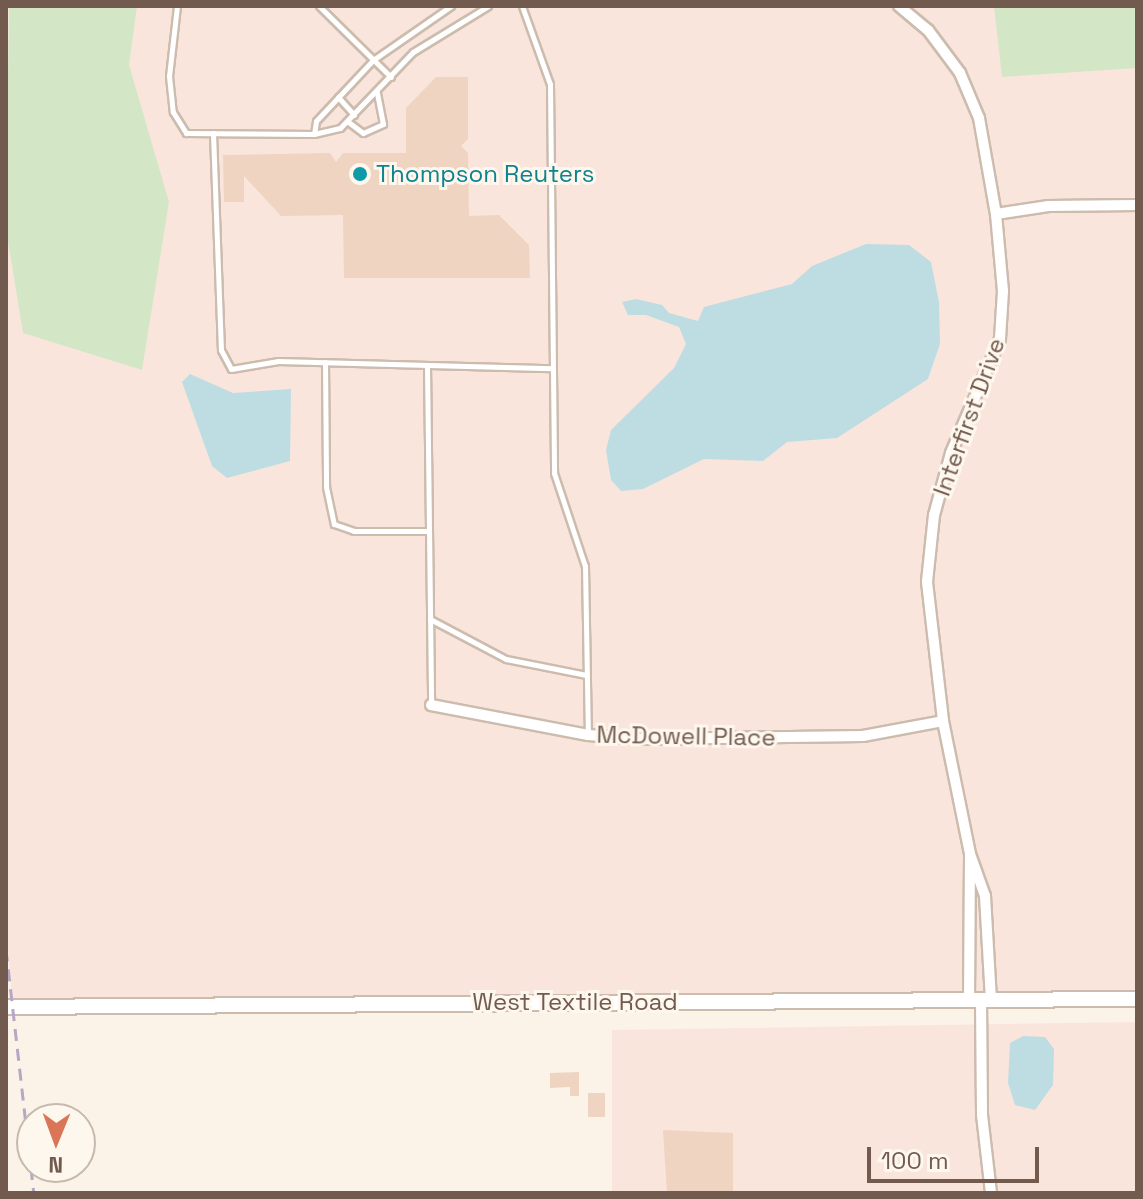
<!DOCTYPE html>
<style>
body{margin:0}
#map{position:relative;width:1143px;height:1199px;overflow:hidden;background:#fbf3e7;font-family:"Space Grotesk",sans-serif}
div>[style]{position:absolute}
.commercial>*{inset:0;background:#fae5dc}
.green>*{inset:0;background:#d3e7c7}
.water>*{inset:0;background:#bddde3}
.building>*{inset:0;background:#eed4c1}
.roads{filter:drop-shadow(2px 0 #ccbcae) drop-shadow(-2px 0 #ccbcae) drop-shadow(0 2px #ccbcae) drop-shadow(0 -2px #ccbcae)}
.lane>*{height:5px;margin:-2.5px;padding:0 2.5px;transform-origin:2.5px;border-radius:2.5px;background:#fff}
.street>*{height:10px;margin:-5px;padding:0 5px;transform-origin:5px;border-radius:5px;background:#fff}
.secondary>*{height:14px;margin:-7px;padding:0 7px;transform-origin:7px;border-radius:7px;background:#fff}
.rail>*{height:3px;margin-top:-1.5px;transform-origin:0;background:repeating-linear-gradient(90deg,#b7a6c4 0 12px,transparent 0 20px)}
.dots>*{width:22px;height:22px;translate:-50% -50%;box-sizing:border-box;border:4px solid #fef7ed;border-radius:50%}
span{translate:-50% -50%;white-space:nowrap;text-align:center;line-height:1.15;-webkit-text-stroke:6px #fef7ed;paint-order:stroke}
.culture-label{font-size:24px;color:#0d838f}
.left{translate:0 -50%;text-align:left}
.street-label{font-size:24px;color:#725b4e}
.frame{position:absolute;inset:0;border:8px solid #725b4e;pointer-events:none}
.north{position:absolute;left:16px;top:1103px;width:80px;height:80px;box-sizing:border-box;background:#fef7ed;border:2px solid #c6b9ad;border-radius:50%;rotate:181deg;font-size:22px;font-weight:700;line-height:32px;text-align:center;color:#725b4e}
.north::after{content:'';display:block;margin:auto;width:28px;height:36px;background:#da7657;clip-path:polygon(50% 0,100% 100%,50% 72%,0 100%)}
.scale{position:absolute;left:867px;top:1147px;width:172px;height:36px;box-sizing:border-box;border:4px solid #725b4e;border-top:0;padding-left:10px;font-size:24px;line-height:28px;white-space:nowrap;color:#725b4e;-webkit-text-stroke:6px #fef7ed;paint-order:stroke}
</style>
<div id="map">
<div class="commercial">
<i style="clip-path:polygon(6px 6px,1137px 6px,1137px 999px,13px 1007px,6px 926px)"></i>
<i style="clip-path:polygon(1137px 1022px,1137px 1193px,612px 1193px,612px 1030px)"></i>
</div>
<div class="green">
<i style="clip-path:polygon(9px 6px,137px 6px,129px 65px,169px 202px,142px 370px,23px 333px,6px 229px)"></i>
<i style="clip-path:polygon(994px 6px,1137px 6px,1137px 68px,1002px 77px)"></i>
</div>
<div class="water">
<i style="clip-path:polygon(866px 244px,909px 245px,931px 262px,939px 302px,940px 344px,928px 379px,837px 438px,787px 442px,763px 461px,704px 459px,643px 489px,621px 491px,611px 480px,606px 450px,611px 430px,674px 368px,686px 344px,679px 327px,646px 315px,628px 315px,622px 302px,636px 299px,662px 305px,669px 313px,698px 321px,704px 307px,792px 284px,812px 266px)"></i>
<i style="clip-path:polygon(190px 374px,233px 393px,291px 389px,290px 461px,227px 478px,212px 466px,182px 382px)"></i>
<i style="clip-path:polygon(1023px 1036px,1045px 1037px,1054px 1049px,1053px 1085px,1035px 1110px,1015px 1105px,1008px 1083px,1010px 1043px)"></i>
</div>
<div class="building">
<i style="clip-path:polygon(436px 77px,468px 77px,468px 139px,461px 146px,468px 153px,469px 216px,499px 215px,529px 245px,530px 278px,344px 278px,343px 215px,281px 216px,244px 176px,244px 202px,224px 202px,223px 155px,330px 153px,336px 162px,343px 153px,406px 153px,406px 108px)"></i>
<i style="clip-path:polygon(579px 1072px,579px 1096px,570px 1096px,570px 1087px,550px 1088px,550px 1073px)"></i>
<i style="clip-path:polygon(588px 1093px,605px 1093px,605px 1117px,588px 1117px)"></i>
<i style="clip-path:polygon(663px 1130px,733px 1133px,733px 1193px,667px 1193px)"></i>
</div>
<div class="roads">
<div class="lane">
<i style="left:177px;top:6px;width:70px;rotate:96.5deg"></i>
<i style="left:169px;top:76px;width:36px;rotate:84deg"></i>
<i style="left:173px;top:112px;width:25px;rotate:58deg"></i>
<i style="left:186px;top:133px;width:128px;rotate:0.4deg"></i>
<i style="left:314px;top:134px;width:27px;rotate:-13deg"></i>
<i style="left:340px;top:128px;width:105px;rotate:-46.2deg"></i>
<i style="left:413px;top:52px;width:88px;rotate:-31.5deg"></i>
<i style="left:319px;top:6px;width:101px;rotate:44.6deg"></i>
<i style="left:522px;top:6px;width:83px;rotate:70.3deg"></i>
<i style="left:550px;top:84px;width:389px;rotate:89.4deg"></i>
<i style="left:554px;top:473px;width:98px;rotate:71.6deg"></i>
<i style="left:585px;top:566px;width:168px;rotate:89deg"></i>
<i style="left:338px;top:97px;width:24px;rotate:48deg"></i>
<i style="left:347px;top:121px;width:20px;rotate:37deg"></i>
<i style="left:363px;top:133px;width:22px;rotate:-24deg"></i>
<i style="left:383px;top:124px;width:32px;rotate:-101deg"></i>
<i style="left:213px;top:133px;width:217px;rotate:87.9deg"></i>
<i style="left:221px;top:350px;width:21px;rotate:62deg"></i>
<i style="left:231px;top:369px;width:48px;rotate:-9.7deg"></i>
<i style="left:278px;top:361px;width:274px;rotate:1.5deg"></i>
<i style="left:314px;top:134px;width:13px;rotate:-81deg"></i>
<i style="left:316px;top:121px;width:83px;rotate:-46.9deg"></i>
<i style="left:373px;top:60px;width:95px;rotate:-34.7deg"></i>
<i style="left:325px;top:362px;width:125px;rotate:89.5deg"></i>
<i style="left:326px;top:487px;width:38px;rotate:78deg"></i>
<i style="left:334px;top:524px;width:21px;rotate:19deg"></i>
<i style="left:354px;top:531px;width:74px"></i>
<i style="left:427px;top:365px;width:339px;rotate:89.3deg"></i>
<i style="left:430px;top:619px;width:86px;rotate:27.8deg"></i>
<i style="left:506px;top:659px;width:82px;rotate:11.3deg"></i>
</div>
<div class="street">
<i style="left:899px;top:6px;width:38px;rotate:40deg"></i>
<i style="left:928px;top:30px;width:54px;rotate:53.3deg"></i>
<i style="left:960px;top:73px;width:49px;rotate:67.1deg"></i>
<i style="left:979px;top:118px;width:97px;rotate:80deg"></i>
<i style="left:996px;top:214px;width:77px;rotate:84.8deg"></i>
<i style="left:1003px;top:291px;width:48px;rotate:93.6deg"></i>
<i style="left:1000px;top:339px;width:124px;rotate:113.3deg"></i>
<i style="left:951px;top:453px;width:64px;rotate:105.3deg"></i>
<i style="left:934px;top:515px;width:67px;rotate:96deg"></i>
<i style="left:927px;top:582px;width:140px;rotate:83.4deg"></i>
<i style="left:943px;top:721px;width:136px;rotate:78.5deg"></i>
<i style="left:970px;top:854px;width:45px;rotate:70.3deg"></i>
<i style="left:985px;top:896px;width:103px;rotate:86.7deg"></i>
<i style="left:996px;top:214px;width:53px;rotate:-8.7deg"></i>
<i style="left:1048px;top:206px;width:89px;rotate:-0.6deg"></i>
<i style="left:431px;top:705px;width:160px;rotate:10.8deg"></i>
<i style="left:588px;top:735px;width:52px;rotate:4.4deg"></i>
<i style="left:640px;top:739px;width:223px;rotate:-0.8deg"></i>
<i style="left:863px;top:736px;width:81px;rotate:-10.6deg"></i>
<i style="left:981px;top:999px;width:116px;rotate:89.5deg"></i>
<i style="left:982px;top:1115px;width:79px;rotate:83.4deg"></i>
<i style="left:969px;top:1000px;width:144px;rotate:-89.6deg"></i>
</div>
<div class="secondary">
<i style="left:6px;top:1007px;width:1131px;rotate:-0.41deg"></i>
</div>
</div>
<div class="rail">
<i style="left:6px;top:949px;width:246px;rotate:83.5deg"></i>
</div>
<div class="dots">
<i style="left:360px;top:174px;background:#0f9aa8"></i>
</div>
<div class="culture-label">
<span class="left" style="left:376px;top:174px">Thompson Reuters</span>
</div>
<div class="street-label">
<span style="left:969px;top:417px;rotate:-70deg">Interfirst Drive</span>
<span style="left:686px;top:736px;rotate:1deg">McDowell Place</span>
<span style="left:575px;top:1002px">West Textile Road</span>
</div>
<div class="frame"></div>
<div class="north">N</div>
<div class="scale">100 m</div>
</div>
